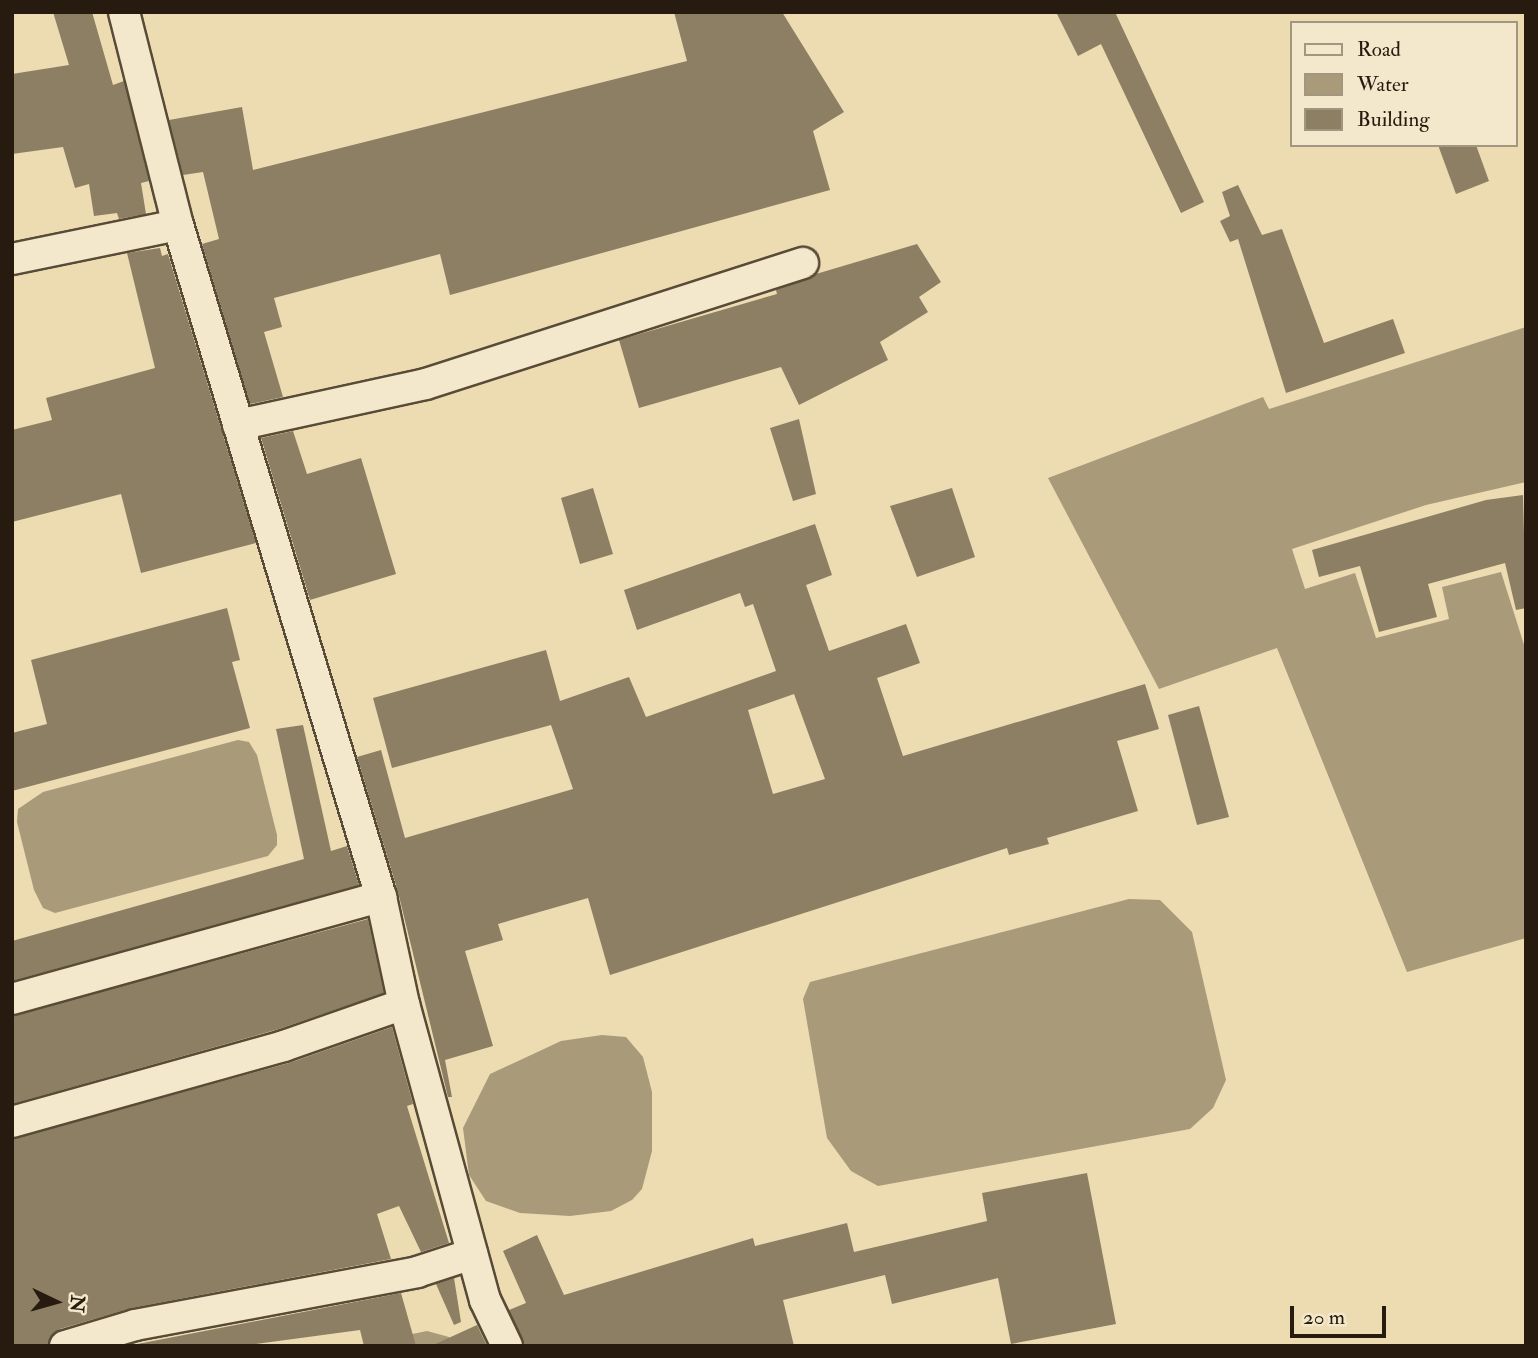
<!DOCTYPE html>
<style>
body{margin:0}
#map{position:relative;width:1538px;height:1358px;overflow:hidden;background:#eddbb1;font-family:"IM FELL Double Pica",serif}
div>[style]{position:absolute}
.water>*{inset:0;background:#a99a7a}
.building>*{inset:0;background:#8d7f63}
.roads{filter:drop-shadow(2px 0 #584b37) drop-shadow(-2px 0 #584b37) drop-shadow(0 2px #584b37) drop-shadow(0 -2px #584b37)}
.street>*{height:30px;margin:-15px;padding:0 15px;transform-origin:15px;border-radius:15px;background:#f3e8cc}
span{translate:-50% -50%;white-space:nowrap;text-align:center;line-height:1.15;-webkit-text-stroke:7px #f3e8cc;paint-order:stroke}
.frame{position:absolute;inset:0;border:14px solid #261b0e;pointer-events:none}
.legend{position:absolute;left:1290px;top:21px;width:228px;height:126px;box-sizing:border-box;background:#f3e8cc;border:2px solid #a19680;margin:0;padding:9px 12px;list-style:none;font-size:21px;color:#261b0e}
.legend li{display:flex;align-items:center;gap:14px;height:35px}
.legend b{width:35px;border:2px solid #a19680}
.north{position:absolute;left:21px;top:1267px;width:70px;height:70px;-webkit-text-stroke:5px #f3e8cc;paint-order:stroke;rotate:95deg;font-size:19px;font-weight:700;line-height:28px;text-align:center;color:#261b0e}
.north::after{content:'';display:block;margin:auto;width:24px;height:32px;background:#261b0e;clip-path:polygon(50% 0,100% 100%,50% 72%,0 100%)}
.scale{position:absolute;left:1290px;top:1306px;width:96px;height:32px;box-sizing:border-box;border:4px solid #261b0e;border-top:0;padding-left:9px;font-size:21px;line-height:24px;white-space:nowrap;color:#261b0e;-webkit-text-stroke:5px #f3e8cc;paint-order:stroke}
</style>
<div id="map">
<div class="water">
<i style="clip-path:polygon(1526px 327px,1526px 482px,1426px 505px,1292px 549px,1305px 589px,1355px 573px,1376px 638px,1449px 619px,1442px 587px,1501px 572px,1526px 651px,1526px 938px,1407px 972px,1277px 648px,1159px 689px,1048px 478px,1263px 397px,1269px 409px)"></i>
<i style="clip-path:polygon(238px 740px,249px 742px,257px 755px,277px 835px,277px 845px,268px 856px,55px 913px,43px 908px,34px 890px,17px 822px,18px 809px,43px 792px)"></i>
<i style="clip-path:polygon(1129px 899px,1160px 900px,1192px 932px,1226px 1080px,1213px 1108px,1190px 1129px,878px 1186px,851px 1171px,827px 1138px,803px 999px,810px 982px)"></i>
<i style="clip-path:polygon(602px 1035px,626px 1037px,643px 1057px,652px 1092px,652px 1151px,642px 1189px,632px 1200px,611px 1211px,570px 1216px,520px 1213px,486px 1201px,469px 1175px,463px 1128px,490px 1074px,561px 1041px)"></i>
<i style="clip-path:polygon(427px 1331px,449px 1337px,455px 1346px,353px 1346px)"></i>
</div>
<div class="building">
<i style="clip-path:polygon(53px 12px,92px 12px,113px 85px,124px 81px,149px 181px,141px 183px,146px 214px,119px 219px,117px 213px,94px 216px,89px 184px,75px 188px,63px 147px,12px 154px,12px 74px,69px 65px)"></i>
<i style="clip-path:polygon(674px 12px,782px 12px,844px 112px,813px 131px,830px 190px,450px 295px,440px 254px,274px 298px,282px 327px,264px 332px,283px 397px,250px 404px,202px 244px,219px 239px,203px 172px,183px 175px,169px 120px,242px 107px,253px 170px,687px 61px)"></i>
<i style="clip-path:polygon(1056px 12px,1115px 12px,1204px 202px,1181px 213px,1101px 44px,1078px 56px)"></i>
<i style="clip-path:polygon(1438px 145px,1476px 145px,1489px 181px,1456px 194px)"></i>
<i style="clip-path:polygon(1238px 185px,1262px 235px,1282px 229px,1324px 343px,1393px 319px,1405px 353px,1286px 393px,1238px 239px,1230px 242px,1220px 221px,1230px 216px,1222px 192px)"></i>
<i style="clip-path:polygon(917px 244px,941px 282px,919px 297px,928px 312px,880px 342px,888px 360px,799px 405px,781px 367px,639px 408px,619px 340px,777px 294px,776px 290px,816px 274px)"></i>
<i style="clip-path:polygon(160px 248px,162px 256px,168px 254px,256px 543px,141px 573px,121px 494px,12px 522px,12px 430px,52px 420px,46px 398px,155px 368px,127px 253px)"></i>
<i style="clip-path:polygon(799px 419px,816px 494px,793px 501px,770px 428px)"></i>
<i style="clip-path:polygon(293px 431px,307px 474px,361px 458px,396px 574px,310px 600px,261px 438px)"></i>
<i style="clip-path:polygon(593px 488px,613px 554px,580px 564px,561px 498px)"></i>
<i style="clip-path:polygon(952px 488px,975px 557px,917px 577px,890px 506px)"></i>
<i style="clip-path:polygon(1523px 495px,1526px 608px,1516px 610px,1505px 563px,1428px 584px,1437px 617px,1379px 632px,1360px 566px,1319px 577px,1312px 550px,1486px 500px)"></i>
<i style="clip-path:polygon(evenodd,815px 524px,832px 575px,806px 585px,829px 651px,906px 624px,920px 663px,877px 678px,903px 756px,1145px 684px,1159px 729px,1117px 741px,1138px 811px,1047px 838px,1049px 844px,1009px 855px,1007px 848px,610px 975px,588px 898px,498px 924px,503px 940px,465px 951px,493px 1046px,445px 1060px,452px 1097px,448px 1097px,398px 892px,357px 757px,381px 750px,405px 838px,573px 789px,551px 725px,392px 768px,373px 698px,546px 650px,560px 701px,629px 677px,646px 717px,776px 671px,753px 604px,745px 607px,740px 593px,637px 630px,624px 590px,815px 524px,794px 694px,825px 779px,773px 794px,748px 710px,794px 694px)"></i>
<i style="clip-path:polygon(227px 608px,240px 660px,232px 662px,250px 728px,12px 791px,12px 733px,47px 724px,31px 660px)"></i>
<i style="clip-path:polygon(1199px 706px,1229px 817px,1197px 825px,1168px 715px)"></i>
<i style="clip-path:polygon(303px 725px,331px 851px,347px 846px,359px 885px,12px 981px,12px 941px,304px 859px,276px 729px)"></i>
<i style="clip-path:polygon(368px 919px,384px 993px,279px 1029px,12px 1104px,12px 1016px)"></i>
<i style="clip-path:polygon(392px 1027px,413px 1104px,407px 1106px,449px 1243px,421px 1252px,399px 1206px,377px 1214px,391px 1259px,132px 1308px,60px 1329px,48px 1346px,12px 1346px,12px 1139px,289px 1063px)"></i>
<i style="clip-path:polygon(1087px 1173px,1116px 1324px,1011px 1344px,998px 1278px,892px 1304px,885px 1275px,783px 1300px,794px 1346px,524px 1346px,509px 1310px,526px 1303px,503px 1251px,537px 1235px,564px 1295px,753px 1238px,755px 1246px,847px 1223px,854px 1252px,987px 1221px,982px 1193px)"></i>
<i style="clip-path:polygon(454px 1278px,461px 1322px,454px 1325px,436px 1284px)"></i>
<i style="clip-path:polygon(401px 1293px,416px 1346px,364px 1346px,360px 1330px,242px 1346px,127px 1346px)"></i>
<i style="clip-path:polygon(477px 1325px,487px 1346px,431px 1346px)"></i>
</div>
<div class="roads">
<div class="street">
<i style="left:124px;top:12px;width:220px;rotate:75.8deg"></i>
<i style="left:178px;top:225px;width:702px;rotate:73.19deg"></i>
<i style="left:381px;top:897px;width:109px;rotate:77.9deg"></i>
<i style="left:404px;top:1004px;width:307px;rotate:74.7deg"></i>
<i style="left:485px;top:1300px;width:51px;rotate:64.4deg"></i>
<i style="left:12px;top:259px;width:169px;rotate:-11.6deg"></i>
<i style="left:238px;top:425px;width:192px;rotate:-12.3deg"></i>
<i style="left:426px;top:384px;width:396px;rotate:-17.8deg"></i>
<i style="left:12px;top:999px;width:383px;rotate:-15.5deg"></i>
<i style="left:12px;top:1122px;width:282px;rotate:-15.6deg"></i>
<i style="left:284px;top:1046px;width:127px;rotate:-19.3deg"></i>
<i style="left:65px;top:1346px;width:73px;rotate:-16.7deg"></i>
<i style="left:135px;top:1325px;width:287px;rotate:-10.6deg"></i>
<i style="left:417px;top:1272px;width:58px;rotate:-18.1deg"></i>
</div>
</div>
<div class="frame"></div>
<ul class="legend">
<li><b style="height:9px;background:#f3e8cc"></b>Road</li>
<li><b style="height:19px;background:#a99a7a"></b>Water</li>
<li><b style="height:19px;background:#8d7f63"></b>Building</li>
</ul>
<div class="north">N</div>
<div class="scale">20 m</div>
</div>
